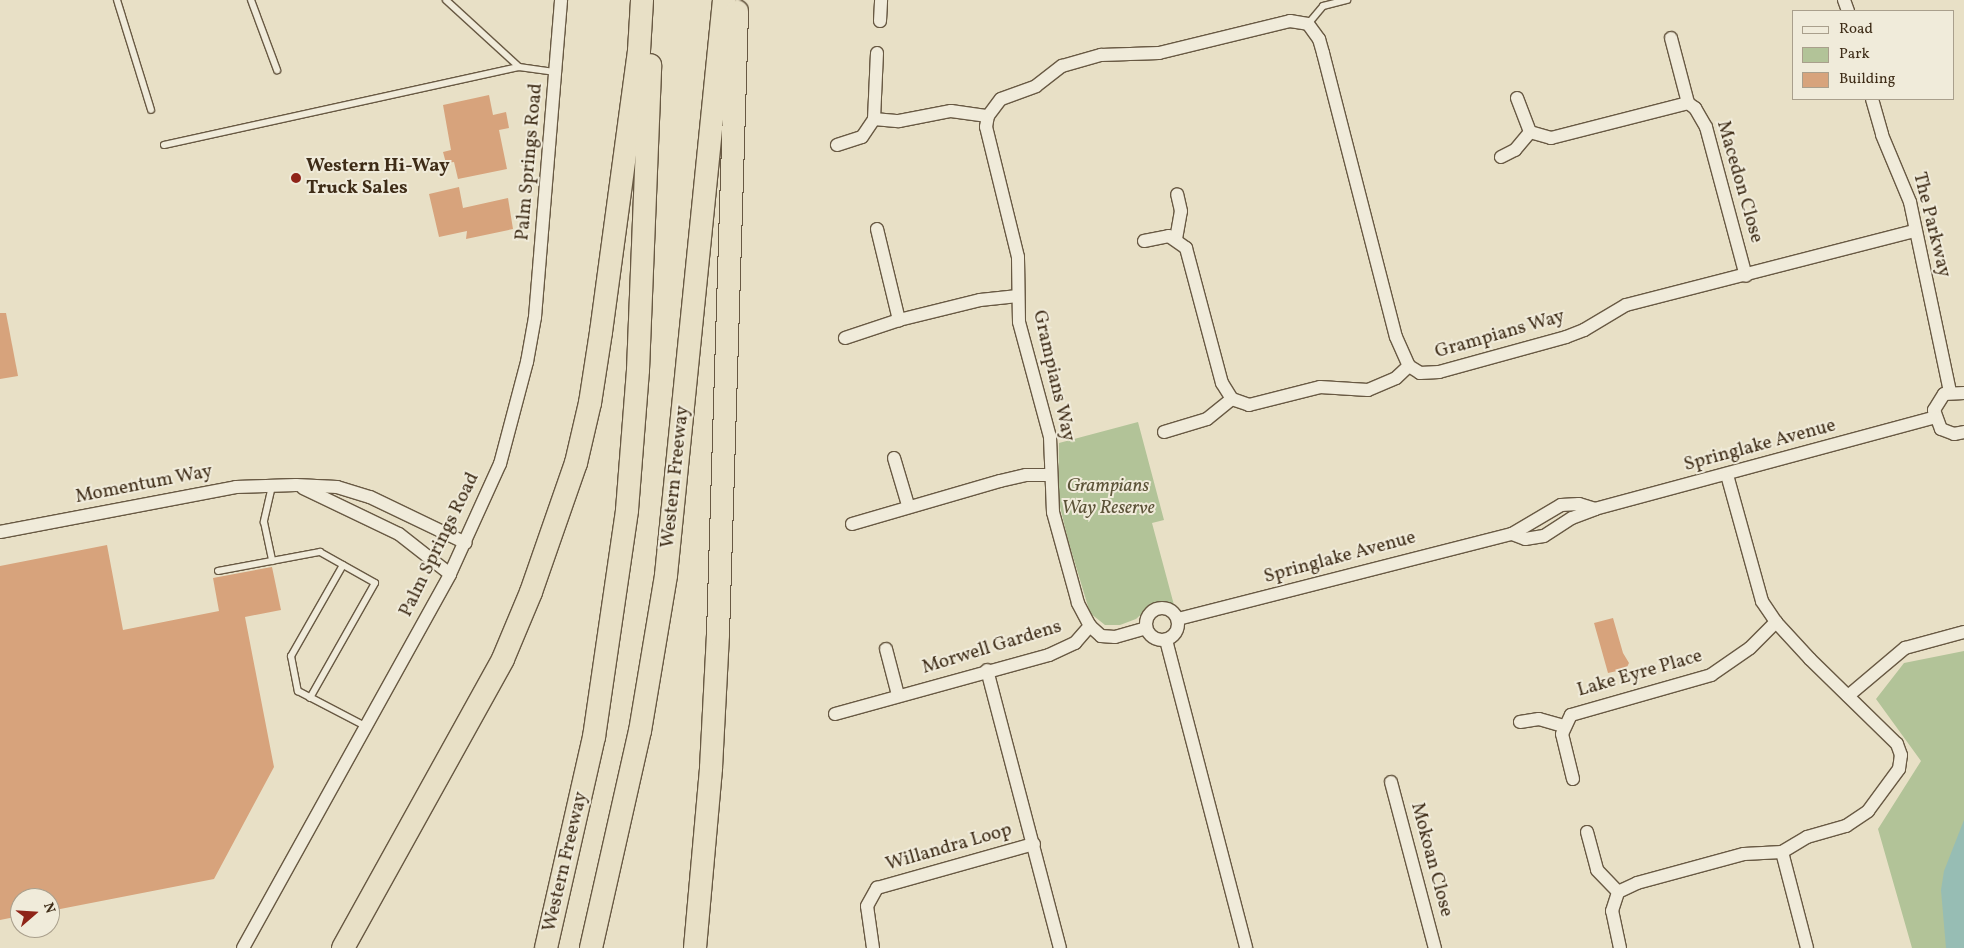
<!DOCTYPE html>
<style>
body{margin:0}
#map{position:relative;width:1964px;height:948px;overflow:hidden;background:#e8e0c6;font-family:Vollkorn,serif}
div>[style]{position:absolute}
.green>*{inset:0;background:#b2c398}
.water>*{inset:0;background:#97bdb4}
.building>*{inset:0;background:#d7a37c}
.roads{filter:drop-shadow(1px 0 #685943) drop-shadow(-1px 0 #685943) drop-shadow(0 1px #685943) drop-shadow(0 -1px #685943)}
.lane>*{height:6px;margin:-3px;padding:0 3px;transform-origin:3px;border-radius:3px;background:#f0ebda}
.street>*{height:12px;margin:-6px;padding:0 6px;transform-origin:6px;border-radius:6px;background:#f0ebda}
.street>.ring{margin:-6px;padding:0;box-sizing:content-box;background:none;border:12px solid #f0ebda;border-radius:50%}
.highway>*{height:22px;margin:-11px;padding:0 11px;transform-origin:11px;border-radius:11px;background:#e8e0c6}
.dots>*{width:14px;height:14px;translate:-50% -50%;box-sizing:border-box;border:2px solid #f0ebda;border-radius:50%}
span{translate:-50% -50%;white-space:nowrap;text-align:center;line-height:1.15;-webkit-text-stroke:4px #f0ebda;paint-order:stroke}
.street-label{font-size:19px;color:#3e2c17}
.poi-label{font-size:19px;color:#3e2c17;font-weight:700}
.left{translate:0 -50%;text-align:left}
.park-label{font-size:19px;color:#5b5237;font-style:italic}
.legend{position:absolute;left:1792px;top:10px;width:162px;height:90px;box-sizing:border-box;background:#f0ebda;border:1px solid #a99f8c;margin:0;padding:6px 9px;list-style:none;font-size:15px;color:#3e2c17}
.legend li{display:flex;align-items:center;gap:10px;height:25px}
.legend b{width:25px;border:1px solid #a99f8c}
.north{position:absolute;left:10px;top:888px;width:50px;height:50px;box-sizing:border-box;background:#f0ebda;border:1px solid #a99f8c;border-radius:50%;rotate:71deg;font-size:14px;font-weight:700;line-height:20px;text-align:center;color:#3e2c17}
.north::after{content:'';display:block;margin:auto;width:18px;height:22px;background:#8f2418;clip-path:polygon(50% 0,100% 100%,50% 72%,0 100%)}
</style>
<div id="map">
<div class="green">
<i style="clip-path:polygon(1138px 422px,1164px 520px,1152px 523px,1174px 605px,1155px 602px,1136px 619px,1120px 625px,1105px 625px,1090px 613px,1068px 540px,1058px 498px,1059px 443px)"></i>
<i style="clip-path:polygon(1964px 651px,1964px 948px,1912px 948px,1878px 829px,1921px 761px,1876px 699px,1904px 663px)"></i>
</div>
<div class="water">
<i style="clip-path:polygon(1964px 820px,1964px 948px,1946px 948px,1941px 890px,1944px 871px)"></i>
</div>
<div class="building">
<i style="clip-path:polygon(489px 95px,493px 115px,506px 112px,509px 128px,499px 130px,507px 169px,458px 179px,454px 162px,446px 163px,443px 152px,451px 150px,443px 105px)"></i>
<i style="clip-path:polygon(459px 187px,463px 208px,508px 198px,513px 229px,466px 239px,467px 231px,439px 237px,429px 194px)"></i>
<i style="clip-path:polygon(0 313px,6px 313px,18px 376px,0 379px)"></i>
<i style="clip-path:polygon(107px 545px,123px 630px,219px 611px,213px 578px,272px 567px,281px 610px,245px 617px,274px 767px,214px 879px,50px 911px,50px 898px,20px 898px,20px 916px,0 920px,0 566px)"></i>
<i style="clip-path:polygon(1613px 618px,1623px 653px,1629px 663px,1626px 669px,1608px 673px,1594px 623px)"></i>
</div>
<div class="roads">
<div class="lane">
<i style="left:117px;top:0;width:115px;rotate:72.8deg"></i>
<i style="left:251px;top:0;width:75px;rotate:69.6deg"></i>
<i style="left:446px;top:0;width:99px;rotate:42.5deg"></i>
<i style="left:1308px;top:24px;width:23px;rotate:-50deg"></i>
<i style="left:1323px;top:6px;width:25px;rotate:-14deg"></i>
<i style="left:164px;top:145px;width:363px;rotate:-12.4deg"></i>
<i style="left:519px;top:67px;width:37px;rotate:8deg"></i>
<i style="left:272px;top:486px;width:37px;rotate:103deg"></i>
<i style="left:264px;top:522px;width:40px;rotate:78deg"></i>
<i style="left:343px;top:565px;width:105px;rotate:119.7deg"></i>
<i style="left:291px;top:656px;width:36px;rotate:79deg"></i>
<i style="left:298px;top:691px;width:76px;rotate:27.6deg"></i>
<i style="left:218px;top:571px;width:104px;rotate:-10.6deg"></i>
<i style="left:320px;top:552px;width:63px;rotate:29.4deg"></i>
<i style="left:375px;top:583px;width:132px;rotate:119.5deg"></i>
</div>
<div class="street">
<i style="left:1844px;top:0;width:12px;rotate:70deg"></i>
<i style="left:880px;top:21px;width:21px;rotate:-87deg"></i>
<i style="left:1671px;top:38px;width:67px;rotate:75.3deg"></i>
<i style="left:1517px;top:98px;width:36px;rotate:69deg"></i>
<i style="left:1872px;top:99px;width:37px;rotate:74deg"></i>
<i style="left:1882px;top:135px;width:73px;rotate:67.3deg"></i>
<i style="left:1910px;top:202px;width:194px;rotate:78.1deg"></i>
<i style="left:874px;top:119px;width:66px;rotate:-87.4deg"></i>
<i style="left:837px;top:145px;width:26px;rotate:-18deg"></i>
<i style="left:862px;top:137px;width:22px;rotate:-56deg"></i>
<i style="left:874px;top:119px;width:25px;rotate:5deg"></i>
<i style="left:899px;top:121px;width:53px;rotate:-10.9deg"></i>
<i style="left:951px;top:111px;width:37px;rotate:8deg"></i>
<i style="left:1501px;top:157px;width:16px;rotate:-27deg"></i>
<i style="left:1515px;top:150px;width:23px;rotate:-50deg"></i>
<i style="left:1530px;top:132px;width:22px;rotate:16deg"></i>
<i style="left:1551px;top:138px;width:141px;rotate:-14.3deg"></i>
<i style="left:1688px;top:103px;width:9px;rotate:36deg"></i>
<i style="left:1695px;top:108px;width:22px;rotate:60deg"></i>
<i style="left:1706px;top:127px;width:154px;rotate:75deg"></i>
<i style="left:877px;top:229px;width:94px;rotate:76.4deg"></i>
<i style="left:1176px;top:239px;width:28px;rotate:-80deg"></i>
<i style="left:1181px;top:211px;width:17px;rotate:-103deg"></i>
<i style="left:1144px;top:241px;width:25px;rotate:-11deg"></i>
<i style="left:1169px;top:236px;width:21px;rotate:35deg"></i>
<i style="left:1186px;top:248px;width:140px;rotate:75.1deg"></i>
<i style="left:1222px;top:383px;width:19px;rotate:58deg"></i>
<i style="left:845px;top:338px;width:57px;rotate:-18.4deg"></i>
<i style="left:899px;top:320px;width:83px;rotate:-13.9deg"></i>
<i style="left:980px;top:300px;width:38px;rotate:-6deg"></i>
<i style="left:1964px;top:393px;width:20px;rotate:177deg"></i>
<i style="left:1944px;top:394px;width:19px;rotate:122deg"></i>
<i style="left:1934px;top:410px;width:20px;rotate:70deg"></i>
<i style="left:1941px;top:429px;width:14px;rotate:21deg"></i>
<i style="left:1954px;top:434px;width:10px;rotate:-11deg"></i>
<i style="left:1164px;top:432px;width:45px;rotate:-16.8deg"></i>
<i style="left:1207px;top:419px;width:32px;rotate:-39deg"></i>
<i style="left:1232px;top:399px;width:18px;rotate:19deg"></i>
<i style="left:1249px;top:405px;width:73px;rotate:-14.2deg"></i>
<i style="left:1320px;top:387px;width:48px;rotate:3.6deg"></i>
<i style="left:1368px;top:390px;width:30px;rotate:-23deg"></i>
<i style="left:1396px;top:378px;width:18px;rotate:-43deg"></i>
<i style="left:894px;top:458px;width:49px;rotate:73.4deg"></i>
<i style="left:303px;top:488px;width:106px;rotate:25.6deg"></i>
<i style="left:399px;top:534px;width:65px;rotate:38.1deg"></i>
<i style="left:852px;top:524px;width:154px;rotate:-16.2deg"></i>
<i style="left:1000px;top:481px;width:27px;rotate:-13deg"></i>
<i style="left:1026px;top:475px;width:25px"></i>
<i style="left:0;top:532px;width:240px;rotate:-10.8deg"></i>
<i style="left:236px;top:487px;width:60px;rotate:-1.9deg"></i>
<i style="left:296px;top:485px;width:41px;rotate:2.8deg"></i>
<i style="left:337px;top:487px;width:34px;rotate:17deg"></i>
<i style="left:370px;top:497px;width:106px;rotate:25.6deg"></i>
<i style="left:1512px;top:534px;width:14px;rotate:21deg"></i>
<i style="left:1525px;top:539px;width:19px;rotate:-9deg"></i>
<i style="left:1544px;top:536px;width:33px;rotate:-33deg"></i>
<i style="left:1572px;top:518px;width:25px;rotate:-21deg"></i>
<i style="left:1595px;top:509px;width:352px;rotate:-15.1deg"></i>
<i class="ring" style="left:1146px;top:608px;width:20px;height:20px"></i>
<i style="left:1178px;top:619px;width:345px;rotate:-14.3deg"></i>
<i style="left:1512px;top:534px;width:57px;rotate:-30.6deg"></i>
<i style="left:1561px;top:505px;width:18px;rotate:-3deg"></i>
<i style="left:1579px;top:504px;width:17px;rotate:17deg"></i>
<i style="left:1090px;top:626px;width:26px;rotate:-118deg"></i>
<i style="left:1078px;top:603px;width:94px;rotate:-105.4deg"></i>
<i style="left:1053px;top:512px;width:75px;rotate:-92.3deg"></i>
<i style="left:1050px;top:437px;width:119px;rotate:-105.1deg"></i>
<i style="left:1019px;top:322px;width:65px;rotate:-90.9deg"></i>
<i style="left:1018px;top:257px;width:134px;rotate:-103.8deg"></i>
<i style="left:986px;top:127px;width:11px;rotate:-80deg"></i>
<i style="left:988px;top:116px;width:21px;rotate:-53deg"></i>
<i style="left:1001px;top:99px;width:37px;rotate:-20deg"></i>
<i style="left:1036px;top:86px;width:33px;rotate:-38deg"></i>
<i style="left:1062px;top:66px;width:41px;rotate:-15.8deg"></i>
<i style="left:1101px;top:55px;width:58px;rotate:-2deg"></i>
<i style="left:1159px;top:53px;width:135px;rotate:-13.7deg"></i>
<i style="left:1290px;top:21px;width:18px;rotate:9deg"></i>
<i style="left:1308px;top:24px;width:19px;rotate:54deg"></i>
<i style="left:1319px;top:39px;width:15px;rotate:74deg"></i>
<i style="left:1323px;top:53px;width:293px;rotate:75.6deg"></i>
<i style="left:1396px;top:337px;width:32px;rotate:66deg"></i>
<i style="left:1409px;top:366px;width:13px;rotate:32deg"></i>
<i style="left:1420px;top:373px;width:19px;rotate:-3deg"></i>
<i style="left:1439px;top:372px;width:132px;rotate:-15.4deg"></i>
<i style="left:1566px;top:337px;width:19px;rotate:-21deg"></i>
<i style="left:1584px;top:330px;width:49px;rotate:-30.8deg"></i>
<i style="left:1626px;top:305px;width:297px;rotate:-14.4deg"></i>
<i style="left:1166px;top:640px;width:318px;rotate:75.4deg"></i>
<i style="left:886px;top:649px;width:48px;rotate:75.4deg"></i>
<i style="left:987px;top:670px;width:287px;rotate:75.3deg"></i>
<i style="left:1848px;top:696px;width:75px;rotate:-40.1deg"></i>
<i style="left:1905px;top:648px;width:61px;rotate:-15.2deg"></i>
<i style="left:835px;top:714px;width:222px;rotate:-15.4deg"></i>
<i style="left:1049px;top:655px;width:29px;rotate:-25deg"></i>
<i style="left:1075px;top:643px;width:23px;rotate:-49deg"></i>
<i style="left:1090px;top:626px;width:15px;rotate:42deg"></i>
<i style="left:1101px;top:636px;width:14px;rotate:4deg"></i>
<i style="left:1115px;top:637px;width:32px;rotate:-16deg"></i>
<i style="left:1520px;top:722px;width:19px;rotate:-9deg"></i>
<i style="left:1539px;top:719px;width:25px;rotate:16deg"></i>
<i style="left:1573px;top:779px;width:46px;rotate:-103.7deg"></i>
<i style="left:1562px;top:734px;width:21px;rotate:-65deg"></i>
<i style="left:1571px;top:715px;width:146px;rotate:-15.9deg"></i>
<i style="left:1711px;top:675px;width:47px;rotate:-34.7deg"></i>
<i style="left:1750px;top:648px;width:37px;rotate:-45deg"></i>
<i style="left:1391px;top:782px;width:172px;rotate:75.2deg"></i>
<i style="left:1587px;top:832px;width:39px;rotate:75deg"></i>
<i style="left:1597px;top:870px;width:30px;rotate:46deg"></i>
<i style="left:1782px;top:852px;width:99px;rotate:75.4deg"></i>
<i style="left:243px;top:948px;width:427px;rotate:-61deg"></i>
<i style="left:450px;top:574px;width:121px;rotate:-65.6deg"></i>
<i style="left:500px;top:464px;width:106px;rotate:-75.2deg"></i>
<i style="left:527px;top:362px;width:46px;rotate:-79.9deg"></i>
<i style="left:535px;top:317px;width:318px;rotate:-85.3deg"></i>
<i style="left:873px;top:948px;width:42px;rotate:-98.1deg"></i>
<i style="left:867px;top:906px;width:21px;rotate:-61deg"></i>
<i style="left:877px;top:888px;width:163px;rotate:-15.7deg"></i>
<i style="left:1620px;top:948px;width:38px;rotate:-102deg"></i>
<i style="left:1612px;top:911px;width:20px;rotate:-72deg"></i>
<i style="left:1618px;top:892px;width:21px;rotate:-25deg"></i>
<i style="left:1637px;top:883px;width:111px;rotate:-15.2deg"></i>
<i style="left:1744px;top:854px;width:38px;rotate:-3deg"></i>
<i style="left:1782px;top:852px;width:29px;rotate:-31deg"></i>
<i style="left:1807px;top:837px;width:41px;rotate:-15.8deg"></i>
<i style="left:1846px;top:826px;width:27px;rotate:-34deg"></i>
<i style="left:1868px;top:811px;width:52px;rotate:-53.6deg"></i>
<i style="left:1899px;top:769px;width:14px;rotate:-82deg"></i>
<i style="left:1901px;top:755px;width:12px;rotate:-110deg"></i>
<i style="left:1897px;top:744px;width:122px;rotate:-135.7deg"></i>
<i style="left:1810px;top:659px;width:50px;rotate:-132.6deg"></i>
<i style="left:1776px;top:622px;width:25px;rotate:-124deg"></i>
<i style="left:1762px;top:601px;width:131px;rotate:-105.5deg"></i>
</div>
<div class="highway">
<i style="left:343px;top:948px;width:330px;rotate:-61deg"></i>
<i style="left:503px;top:659px;width:73px;rotate:-67.3deg"></i>
<i style="left:531px;top:592px;width:137px;rotate:-70.8deg"></i>
<i style="left:576px;top:463px;width:62px;rotate:-76.9deg"></i>
<i style="left:590px;top:403px;width:72px;rotate:-81.2deg"></i>
<i style="left:601px;top:332px;width:284px;rotate:-82.3deg"></i>
<i style="left:639px;top:51px;width:51px;rotate:-86.6deg"></i>
<i style="left:546px;top:948px;width:216px;rotate:-77.2deg"></i>
<i style="left:594px;top:737px;width:229px;rotate:-81.7deg"></i>
<i style="left:627px;top:510px;width:140px;rotate:-85.5deg"></i>
<i style="left:638px;top:370px;width:305px;rotate:-87.7deg"></i>
<i style="left:591px;top:948px;width:222px;rotate:-77.3deg"></i>
<i style="left:640px;top:731px;width:158px;rotate:-80.5deg"></i>
<i style="left:666px;top:575px;width:578px;rotate:-84.24deg"></i>
<i style="left:695px;top:948px;width:181px;rotate:-84.9deg"></i>
<i style="left:711px;top:768px;width:134px;rotate:-87deg"></i>
<i style="left:718px;top:634px;width:623px;rotate:-88.25deg"></i>
</div>
</div>
<div class="dots">
<i style="left:296px;top:178px;background:#8f2418"></i>
</div>
<div class="street-label">
<span style="left:530px;top:162px;rotate:-85deg">Palm Springs Road</span>
<span style="left:1739px;top:182px;rotate:74deg">Macedon Close</span>
<span style="left:1931px;top:225px;rotate:76deg">The Parkway</span>
<span style="left:1500px;top:335px;rotate:-16deg">Grampians Way</span>
<span style="left:1053px;top:376px;rotate:77deg">Grampians Way</span>
<span style="left:1760px;top:446px;rotate:-15deg">Springlake Avenue</span>
<span style="left:676px;top:477px;rotate:-84deg">Western Freeway</span>
<span style="left:144px;top:485px;rotate:-11deg">Momentum Way</span>
<span style="left:440px;top:545px;rotate:-64deg">Palm Springs Road</span>
<span style="left:1340px;top:558px;rotate:-15deg">Springlake Avenue</span>
<span style="left:992px;top:648px;rotate:-17deg">Morwell Gardens</span>
<span style="left:1640px;top:674px;rotate:-16deg">Lake Eyre Place</span>
<span style="left:949px;top:848px;rotate:-16deg">Willandra Loop</span>
<span style="left:1431px;top:860px;rotate:75deg">Mokoan Close</span>
<span style="left:566px;top:862px;rotate:-77deg">Western Freeway</span>
</div>
<div class="poi-label">
<span class="left" style="left:306px;top:178px">Western Hi-Way<br>Truck Sales</span>
</div>
<div class="park-label">
<span style="left:1108px;top:498px">Grampians<br>Way Reserve</span>
</div>
<ul class="legend">
<li><b style="height:6px;background:#f0ebda"></b>Road</li>
<li><b style="height:14px;background:#b2c398"></b>Park</li>
<li><b style="height:14px;background:#d7a37c"></b>Building</li>
</ul>
<div class="north">N</div>
</div>
